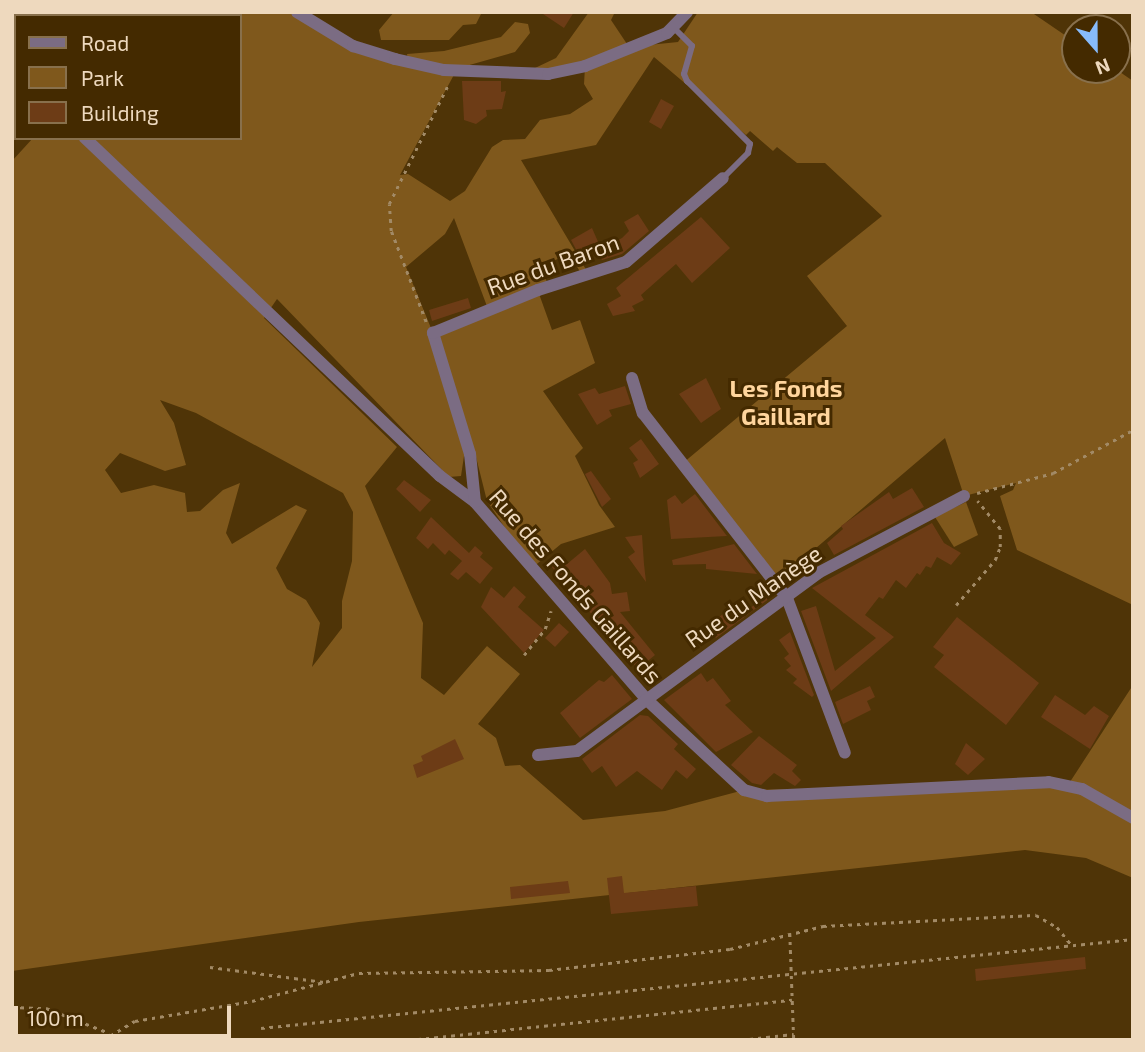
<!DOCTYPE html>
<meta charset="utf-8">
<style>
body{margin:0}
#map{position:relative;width:1145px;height:1052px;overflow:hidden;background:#4f3407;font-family:"Exo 2",sans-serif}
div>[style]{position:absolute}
.green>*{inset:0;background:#7f581c}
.building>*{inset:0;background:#6d3c16}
.path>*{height:2.5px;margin-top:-1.25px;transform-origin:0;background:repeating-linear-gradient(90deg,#a28a66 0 3.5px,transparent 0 8.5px)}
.service>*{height:6px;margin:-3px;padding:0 3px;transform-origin:3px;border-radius:3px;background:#7b6c83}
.minor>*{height:12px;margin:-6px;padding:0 6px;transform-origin:6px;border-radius:6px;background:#7b6c83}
span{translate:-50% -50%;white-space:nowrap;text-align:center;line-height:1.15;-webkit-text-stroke:6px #442a00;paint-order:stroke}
.street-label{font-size:23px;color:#eed9be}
.neighbourhood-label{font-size:24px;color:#ffd59d;font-weight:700}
.frame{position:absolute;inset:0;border:14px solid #eed9be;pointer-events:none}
.legend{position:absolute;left:14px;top:14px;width:228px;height:126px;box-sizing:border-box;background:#442a00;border:2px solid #88704c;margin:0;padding:9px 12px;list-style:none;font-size:21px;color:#eed9be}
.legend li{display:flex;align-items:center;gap:14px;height:35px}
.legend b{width:35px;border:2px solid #88704c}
.north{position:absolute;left:1061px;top:14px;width:70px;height:70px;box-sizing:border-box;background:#442a00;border:2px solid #88704c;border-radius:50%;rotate:159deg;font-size:19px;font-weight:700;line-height:28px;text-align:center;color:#eed9be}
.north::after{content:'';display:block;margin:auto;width:24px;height:32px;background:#87bbfb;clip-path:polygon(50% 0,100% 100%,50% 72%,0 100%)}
.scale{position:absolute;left:14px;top:1006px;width:217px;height:32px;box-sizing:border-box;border:4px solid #eed9be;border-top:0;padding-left:9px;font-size:21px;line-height:24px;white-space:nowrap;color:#eed9be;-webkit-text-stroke:5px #442a00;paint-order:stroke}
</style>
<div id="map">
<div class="green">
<i style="clip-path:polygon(evenodd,132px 12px,297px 12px,353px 46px,408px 59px,407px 54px,444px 51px,501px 37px,515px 22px,528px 24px,530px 33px,515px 52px,452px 70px,456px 71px,400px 175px,408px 174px,450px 201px,465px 191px,492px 147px,503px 140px,525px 139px,540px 120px,570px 114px,593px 99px,584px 84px,585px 67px,548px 74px,535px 68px,556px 58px,589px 12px,615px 12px,611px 20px,629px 47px,678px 42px,698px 12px,1031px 12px,1075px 42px,1075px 70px,1117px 70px,1133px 81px,1133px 605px,1017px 550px,1000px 496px,1013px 490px,1016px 483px,964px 496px,945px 438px,775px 583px,683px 463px,847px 326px,807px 276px,882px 216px,825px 163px,797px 163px,777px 147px,773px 151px,750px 131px,746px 135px,654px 57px,596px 145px,521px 160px,588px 273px,582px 275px,570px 255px,540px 265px,549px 287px,538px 291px,552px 330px,580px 320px,595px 363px,543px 391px,583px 448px,575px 456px,599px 505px,615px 527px,561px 544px,532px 568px,487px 501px,475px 453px,464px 456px,461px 476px,449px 477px,277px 299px,264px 318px,397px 447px,365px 486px,423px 623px,421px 678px,444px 695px,487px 646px,520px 674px,478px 724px,496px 738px,505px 766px,520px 765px,583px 820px,665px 811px,744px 790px,1068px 785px,1133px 685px,1133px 878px,1086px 858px,1025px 850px,359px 922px,12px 971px,12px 161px,33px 138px,240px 138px,240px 16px,132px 12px,454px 218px,488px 309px,433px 333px,406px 267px,445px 234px,454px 218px,132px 12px,160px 400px,196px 413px,343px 493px,353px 512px,352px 561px,342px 601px,342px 628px,312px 667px,320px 623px,306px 600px,287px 589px,276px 568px,307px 510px,296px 505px,232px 544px,226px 533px,240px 483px,223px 490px,200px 511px,187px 512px,185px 493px,154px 485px,121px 493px,105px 470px,120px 453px,165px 471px,186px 465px,174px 423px,160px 400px)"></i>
<i style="clip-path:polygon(394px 12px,482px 12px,476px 24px,463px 25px,449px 40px,381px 40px,379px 30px)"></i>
<i style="clip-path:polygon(966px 502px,978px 535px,954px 547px,935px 517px)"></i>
</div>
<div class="building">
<i style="clip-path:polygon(540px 12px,574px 12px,564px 28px)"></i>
<i style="clip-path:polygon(462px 81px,501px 81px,501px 92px,506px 91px,502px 109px,486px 110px,487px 116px,476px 124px,464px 120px)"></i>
<i style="clip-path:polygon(661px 99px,674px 106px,661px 129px,649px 122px)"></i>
<i style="clip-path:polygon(638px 214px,649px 231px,622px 254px,602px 260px,597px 251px,622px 238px,629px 231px,624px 222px)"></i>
<i style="clip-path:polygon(701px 217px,730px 248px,692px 283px,676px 264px,641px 295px,644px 300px,632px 306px,635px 311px,613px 316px,607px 304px,621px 296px,616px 288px)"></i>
<i style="clip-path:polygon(592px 228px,599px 244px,579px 255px,571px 240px)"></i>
<i style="clip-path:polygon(468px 298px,471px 308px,432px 321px,429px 310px)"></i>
<i style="clip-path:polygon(706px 378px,721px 409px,701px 423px,679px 394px)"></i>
<i style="clip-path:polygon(625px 386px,631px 404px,609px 410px,612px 416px,597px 425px,578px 394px,595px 388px,599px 394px)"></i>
<i style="clip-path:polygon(641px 439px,659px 464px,640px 478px,633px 463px,638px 460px,629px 448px)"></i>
<i style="clip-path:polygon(591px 471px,611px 499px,602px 507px,585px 474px)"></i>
<i style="clip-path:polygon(404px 480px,431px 500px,420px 512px,396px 489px)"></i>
<i style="clip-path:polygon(912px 488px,924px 507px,834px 555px,827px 543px,843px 529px,841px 526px,889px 492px,893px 499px)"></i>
<i style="clip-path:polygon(695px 494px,727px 536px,671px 539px,667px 500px,675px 495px,682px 504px)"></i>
<i style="clip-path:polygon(431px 517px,469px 553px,475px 546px,483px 553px,480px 557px,493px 568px,480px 584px,466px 572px,470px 568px,458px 580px,450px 574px,462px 561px,449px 550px,445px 555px,433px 543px,428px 549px,416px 538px)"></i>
<i style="clip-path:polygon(932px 523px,944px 543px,961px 553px,951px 565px,937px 557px,931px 568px,926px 566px,920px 575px,917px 573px,906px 588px,896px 580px,883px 599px,879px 597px,865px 615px,894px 637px,831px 691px,801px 611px,816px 606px,835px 671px,876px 638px,812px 588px)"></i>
<i style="clip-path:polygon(642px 535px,644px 564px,646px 582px,628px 557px,635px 552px,625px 537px)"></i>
<i style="clip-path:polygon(734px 544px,757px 574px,706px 569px,706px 564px,673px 565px,672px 560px)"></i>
<i style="clip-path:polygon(585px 549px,610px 583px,612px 594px,627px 592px,630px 611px,620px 612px,655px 655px,638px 669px,551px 566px,562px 558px,567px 564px)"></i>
<i style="clip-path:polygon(514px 586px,526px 597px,518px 607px,544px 630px,524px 653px,481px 607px,491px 587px,504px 598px)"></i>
<i style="clip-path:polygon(766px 586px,774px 595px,716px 638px,707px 625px,738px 604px,743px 612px,763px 600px,757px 592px)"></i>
<i style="clip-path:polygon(957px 617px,1039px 683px,1006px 725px,934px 667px,944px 655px,933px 647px)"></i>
<i style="clip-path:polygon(559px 623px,569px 632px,555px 647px,545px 638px)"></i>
<i style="clip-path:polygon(790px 632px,814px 695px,812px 697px,793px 683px,797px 679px,786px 670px,791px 666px,784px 658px,789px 654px,779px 640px)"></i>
<i style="clip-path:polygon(701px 673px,707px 682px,713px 678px,731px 701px,725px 705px,753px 732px,716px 752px,664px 700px)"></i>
<i style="clip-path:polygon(612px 675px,632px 699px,580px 738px,560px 713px,599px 680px,604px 682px)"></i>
<i style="clip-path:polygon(870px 686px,875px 697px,867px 701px,871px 710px,843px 724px,835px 702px)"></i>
<i style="clip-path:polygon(1055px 695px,1085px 715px,1094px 706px,1109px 716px,1090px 749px,1041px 717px)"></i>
<i style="clip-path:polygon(640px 715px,648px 716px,678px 744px,674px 749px,696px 769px,687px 779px,676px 770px,662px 790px,637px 771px,616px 787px,602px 766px,592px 773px,582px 759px)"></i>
<i style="clip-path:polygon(759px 736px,797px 765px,792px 771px,801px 780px,795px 786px,774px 773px,761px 785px,752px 783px,731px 765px)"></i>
<i style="clip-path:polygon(455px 739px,464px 759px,417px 778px,413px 765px,423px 761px,421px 756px)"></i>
<i style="clip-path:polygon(966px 743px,985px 759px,968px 775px,955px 764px)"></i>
<i style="clip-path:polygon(622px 876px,624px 893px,696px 886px,698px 906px,611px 914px,607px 878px)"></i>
<i style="clip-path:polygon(568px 881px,570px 893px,511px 899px,510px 887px)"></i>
<i style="clip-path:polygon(1085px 957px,1086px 969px,976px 981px,975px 969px)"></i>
</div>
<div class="path">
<i style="left:426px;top:322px;width:97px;rotate:-111deg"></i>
<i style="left:391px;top:231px;width:27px;rotate:-94deg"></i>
<i style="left:389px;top:204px;width:135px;rotate:-63.6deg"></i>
<i style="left:977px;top:493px;width:79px;rotate:-14.7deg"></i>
<i style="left:1053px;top:473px;width:91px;rotate:-28.3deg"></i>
<i style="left:956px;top:605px;width:60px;rotate:-49.1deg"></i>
<i style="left:995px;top:560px;width:14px;rotate:-69deg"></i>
<i style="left:1000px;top:547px;width:18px;rotate:-90deg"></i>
<i style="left:1000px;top:529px;width:36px;rotate:-129deg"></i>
<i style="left:524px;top:655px;width:33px;rotate:-51deg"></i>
<i style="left:545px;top:629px;width:19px;rotate:-72deg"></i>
<i style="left:790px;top:933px;width:107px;rotate:87.9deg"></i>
<i style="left:210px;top:967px;width:115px;rotate:7.5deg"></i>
<i style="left:12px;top:1007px;width:34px;rotate:2deg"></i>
<i style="left:46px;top:1008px;width:68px;rotate:21.6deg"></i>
<i style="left:261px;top:1028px;width:877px;rotate:-5.83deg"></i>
<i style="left:103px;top:1040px;width:37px;rotate:-31deg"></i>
<i style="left:135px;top:1021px;width:119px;rotate:-9.7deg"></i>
<i style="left:252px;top:1001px;width:111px;rotate:-14.7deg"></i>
<i style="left:359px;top:973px;width:190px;rotate:-0.9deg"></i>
<i style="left:549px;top:970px;width:182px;rotate:-6.6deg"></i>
<i style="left:730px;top:949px;width:96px;rotate:-13.9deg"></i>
<i style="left:823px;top:926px;width:213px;rotate:-3deg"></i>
<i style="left:1036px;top:915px;width:24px;rotate:30deg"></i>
<i style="left:1057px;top:927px;width:22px;rotate:51deg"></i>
<i style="left:409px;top:1040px;width:385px;rotate:-6deg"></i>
<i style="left:741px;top:1040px;width:53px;rotate:-6.5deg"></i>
</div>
<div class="service">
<i style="left:675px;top:29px;width:24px;rotate:45deg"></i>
<i style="left:692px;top:46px;width:29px;rotate:106deg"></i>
<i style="left:684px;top:74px;width:8px;rotate:67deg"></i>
<i style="left:687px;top:81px;width:89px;rotate:45deg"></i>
<i style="left:750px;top:144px;width:9px;rotate:103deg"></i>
<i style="left:748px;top:153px;width:35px;rotate:135deg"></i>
</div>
<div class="minor">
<i style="left:297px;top:12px;width:66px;rotate:31.3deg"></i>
<i style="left:353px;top:46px;width:44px;rotate:17.2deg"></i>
<i style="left:395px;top:59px;width:50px;rotate:12.7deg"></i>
<i style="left:444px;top:70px;width:104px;rotate:2.2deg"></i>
<i style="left:548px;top:74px;width:38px;rotate:-12deg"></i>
<i style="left:585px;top:66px;width:88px;rotate:-21.9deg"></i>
<i style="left:667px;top:33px;width:29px;rotate:-46deg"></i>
<i style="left:12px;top:69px;width:6px;rotate:45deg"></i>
<i style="left:85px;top:138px;width:490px;rotate:43.6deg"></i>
<i style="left:440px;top:476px;width:44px;rotate:36.6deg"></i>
<i style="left:475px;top:502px;width:261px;rotate:49deg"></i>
<i style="left:646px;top:699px;width:134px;rotate:42.9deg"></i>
<i style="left:744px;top:790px;width:24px;rotate:15deg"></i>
<i style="left:767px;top:796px;width:282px;rotate:-2.8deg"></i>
<i style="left:1049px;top:782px;width:34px;rotate:12deg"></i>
<i style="left:1082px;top:789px;width:59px;rotate:29.6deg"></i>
<i style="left:632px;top:378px;width:37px;rotate:73deg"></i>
<i style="left:643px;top:413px;width:234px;rotate:52.1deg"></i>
<i style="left:787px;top:598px;width:165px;rotate:69.5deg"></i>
<i style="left:475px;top:502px;width:48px;rotate:-95.9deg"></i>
<i style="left:470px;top:454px;width:127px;rotate:-107deg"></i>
<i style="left:433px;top:333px;width:113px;rotate:-22.3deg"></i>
<i style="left:538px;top:290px;width:92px;rotate:-17.7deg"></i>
<i style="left:626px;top:262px;width:128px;rotate:-40.9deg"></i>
<i style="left:538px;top:755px;width:39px;rotate:-6deg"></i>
<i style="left:577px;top:751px;width:300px;rotate:-36.4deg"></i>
<i style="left:818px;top:573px;width:165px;rotate:-27.8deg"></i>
</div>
<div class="street-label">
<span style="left:553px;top:264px;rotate:-20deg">Rue du Baron</span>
<span style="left:576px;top:586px;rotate:49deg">Rue des Fonds Gaillards</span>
<span style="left:753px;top:596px;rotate:-35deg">Rue du Manège</span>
</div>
<div class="neighbourhood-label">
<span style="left:786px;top:402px">Les Fonds<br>Gaillard</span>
</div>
<div class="frame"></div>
<ul class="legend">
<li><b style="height:9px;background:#7b6c83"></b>Road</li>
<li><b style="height:19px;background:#7f581c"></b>Park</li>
<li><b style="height:19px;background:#6d3c16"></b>Building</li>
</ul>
<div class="north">N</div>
<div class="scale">100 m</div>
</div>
